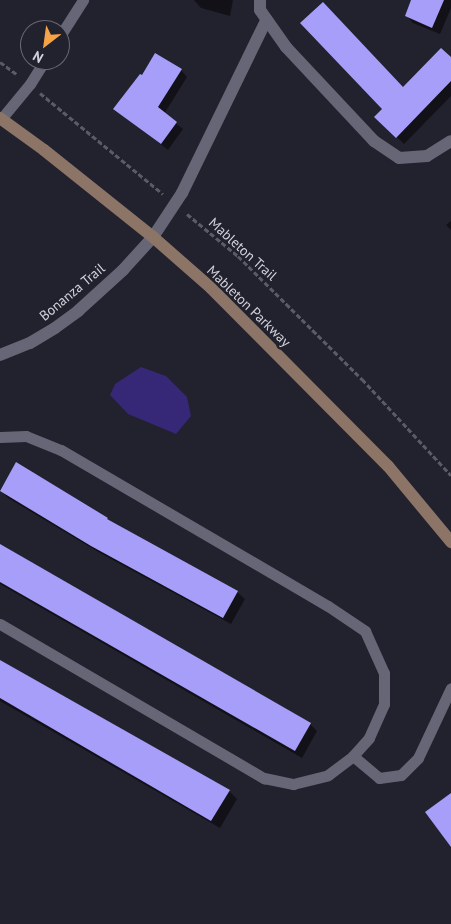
<!DOCTYPE html>
<style>
body{margin:0}
#map{position:relative;width:451px;height:924px;overflow:hidden;background:#22212e;font-family:"PT Sans",sans-serif}
div>[style]{position:absolute}
.water>*{inset:0;background:#372777}
.shadow>*{inset:0;background:#0007}
.building>*{inset:0;background:#a69ef9}
.path>*{height:3px;margin-top:-1.5px;transform-origin:0;background:repeating-linear-gradient(90deg,#5b5b66 0 5px,transparent 0 7.5px)}
.service>*{height:11px;margin:-5.5px;padding:0 5.5px;transform-origin:5.5px;border-radius:5.5px;background:#676676}
.minor>*{height:12px;margin:-6px;padding:0 6px;transform-origin:6px;border-radius:6px;background:#676676}
.secondary>*{height:12px;margin:-6px;padding:0 6px;transform-origin:6px;border-radius:6px;background:#8c7467}
span{translate:-50% -50%;white-space:nowrap;text-align:center;line-height:1.15;-webkit-text-stroke:5px #22212e;paint-order:stroke}
.street-label{font-size:14px;color:#d2d2db}
.north{position:absolute;left:20px;top:20px;width:50px;height:50px;box-sizing:border-box;background:#22212e;border:1px solid #686873;border-radius:50%;rotate:210deg;font-size:14px;font-weight:700;line-height:20px;text-align:center;color:#d2d2db}
.north::after{content:'';display:block;margin:auto;width:18px;height:22px;background:#f6a247;clip-path:polygon(50% 0,100% 100%,50% 72%,0 100%)}
</style>
<div id="map">
<div class="water">
<i style="clip-path:polygon(141px 367px,166px 376px,187px 397px,191px 416px,176px 434px,128px 414px,110px 395px,115px 384px)"></i>
</div>
<div class="shadow">
<i style="clip-path:polygon(194px 0,233px 0,230px 16px,201px 8px)"></i>
<i style="clip-path:polygon(413px 0,451px 0,451px 8px,440px 34px,413px 23px,406px 15px)"></i>
<i style="clip-path:polygon(451px 59px,451px 96px,404px 144px,376px 117px,404px 88px)"></i>
<i style="clip-path:polygon(181px 70px,187px 77px,164px 114px,183px 129px,168px 150px,115px 109px,142px 77px)"></i>
<i style="clip-path:polygon(451px 221px,451px 230px,446px 225px)"></i>
<i style="clip-path:polygon(16px 464px,112px 523px,237px 592px,245px 599px,231px 624px,100px 553px,8px 498px,0 490px)"></i>
<i style="clip-path:polygon(0 546px,310px 724px,317px 731px,302px 758px,0 584px)"></i>
<i style="clip-path:polygon(0 661px,229px 791px,237px 799px,220px 828px,0 701px)"></i>
</div>
<div class="building">
<i style="clip-path:polygon(411px 0,444px 0,432px 28px,405px 16px)"></i>
<i style="clip-path:polygon(323px 2px,403px 87px,441px 48px,451px 57px,451px 81px,396px 138px,374px 117px,382px 109px,300px 23px)"></i>
<i style="clip-path:polygon(155px 53px,182px 69px,158px 107px,177px 122px,161px 144px,113px 109px,140px 74px,142px 75px)"></i>
<i style="clip-path:polygon(16px 462px,108px 518px,107px 519px,238px 591px,223px 618px,91px 546px,0 491px)"></i>
<i style="clip-path:polygon(0 544px,311px 723px,295px 751px,0 582px)"></i>
<i style="clip-path:polygon(0 660px,230px 790px,211px 821px,0 698px)"></i>
<i style="clip-path:polygon(451px 793px,451px 847px,425px 812px)"></i>
</div>
<div class="path">
<i style="left:0;top:62px;width:22px;rotate:36deg"></i>
<i style="left:40px;top:93px;width:159px;rotate:39.4deg"></i>
<i style="left:187px;top:214px;width:66px;rotate:39.5deg"></i>
<i style="left:238px;top:256px;width:175px;rotate:44.8deg"></i>
<i style="left:362px;top:379px;width:131px;rotate:47.2deg"></i>
</div>
<div class="service">
<i style="left:60px;top:36px;width:43px;rotate:-57.4deg"></i>
<i style="left:1px;top:119px;width:45px;rotate:-50.4deg"></i>
<i style="left:30px;top:84px;width:28px;rotate:-58deg"></i>
<i style="left:0;top:437px;width:26px;rotate:-2deg"></i>
<i style="left:26px;top:436px;width:38px;rotate:22deg"></i>
<i style="left:61px;top:450px;width:309px;rotate:30.3deg"></i>
<i style="left:328px;top:606px;width:45px;rotate:34deg"></i>
<i style="left:365px;top:631px;width:46px;rotate:65.7deg"></i>
<i style="left:384px;top:673px;width:31px;rotate:90deg"></i>
<i style="left:384px;top:704px;width:37px;rotate:114deg"></i>
<i style="left:369px;top:738px;width:24px;rotate:132deg"></i>
<i style="left:353px;top:756px;width:34px;rotate:40deg"></i>
<i style="left:379px;top:778px;width:22px;rotate:-8deg"></i>
<i style="left:401px;top:775px;width:24px;rotate:-45deg"></i>
<i style="left:418px;top:758px;width:77px;rotate:-64.8deg"></i>
<i style="left:0;top:624px;width:306px;rotate:30.3deg"></i>
<i style="left:264px;top:778px;width:30px;rotate:12deg"></i>
<i style="left:293px;top:784px;width:36px;rotate:-14deg"></i>
<i style="left:328px;top:775px;width:31px;rotate:-37deg"></i>
</div>
<div class="minor">
<i style="left:260px;top:0;width:10px;rotate:90deg"></i>
<i style="left:260px;top:10px;width:45px;rotate:54.9deg"></i>
<i style="left:286px;top:47px;width:129px;rotate:46.9deg"></i>
<i style="left:374px;top:141px;width:30px;rotate:34deg"></i>
<i style="left:399px;top:158px;width:28px;rotate:-4deg"></i>
<i style="left:427px;top:156px;width:28px;rotate:-32deg"></i>
<i style="left:0;top:355px;width:32px;rotate:-22deg"></i>
<i style="left:30px;top:343px;width:29px;rotate:-31deg"></i>
<i style="left:55px;top:328px;width:29px;rotate:-36deg"></i>
<i style="left:78px;top:311px;width:61px;rotate:-42.3deg"></i>
<i style="left:123px;top:270px;width:45px;rotate:-47.7deg"></i>
<i style="left:153px;top:237px;width:53px;rotate:-56.6deg"></i>
<i style="left:182px;top:193px;width:191px;rotate:-64deg"></i>
</div>
<div class="secondary">
<i style="left:0;top:118px;width:54px;rotate:36deg"></i>
<i style="left:44px;top:150px;width:139px;rotate:38.6deg"></i>
<i style="left:153px;top:237px;width:77px;rotate:41.3deg"></i>
<i style="left:211px;top:288px;width:251px;rotate:45.2deg"></i>
<i style="left:388px;top:466px;width:99px;rotate:50.3deg"></i>
</div>
<div class="street-label">
<span style="left:243px;top:249px;rotate:42deg">Mableton Trail</span>
<span style="left:72px;top:292px;rotate:-40deg">Bonanza Trail</span>
<span style="left:249px;top:306px;rotate:44deg">Mableton Parkway</span>
</div>
<div class="north">N</div>
</div>
